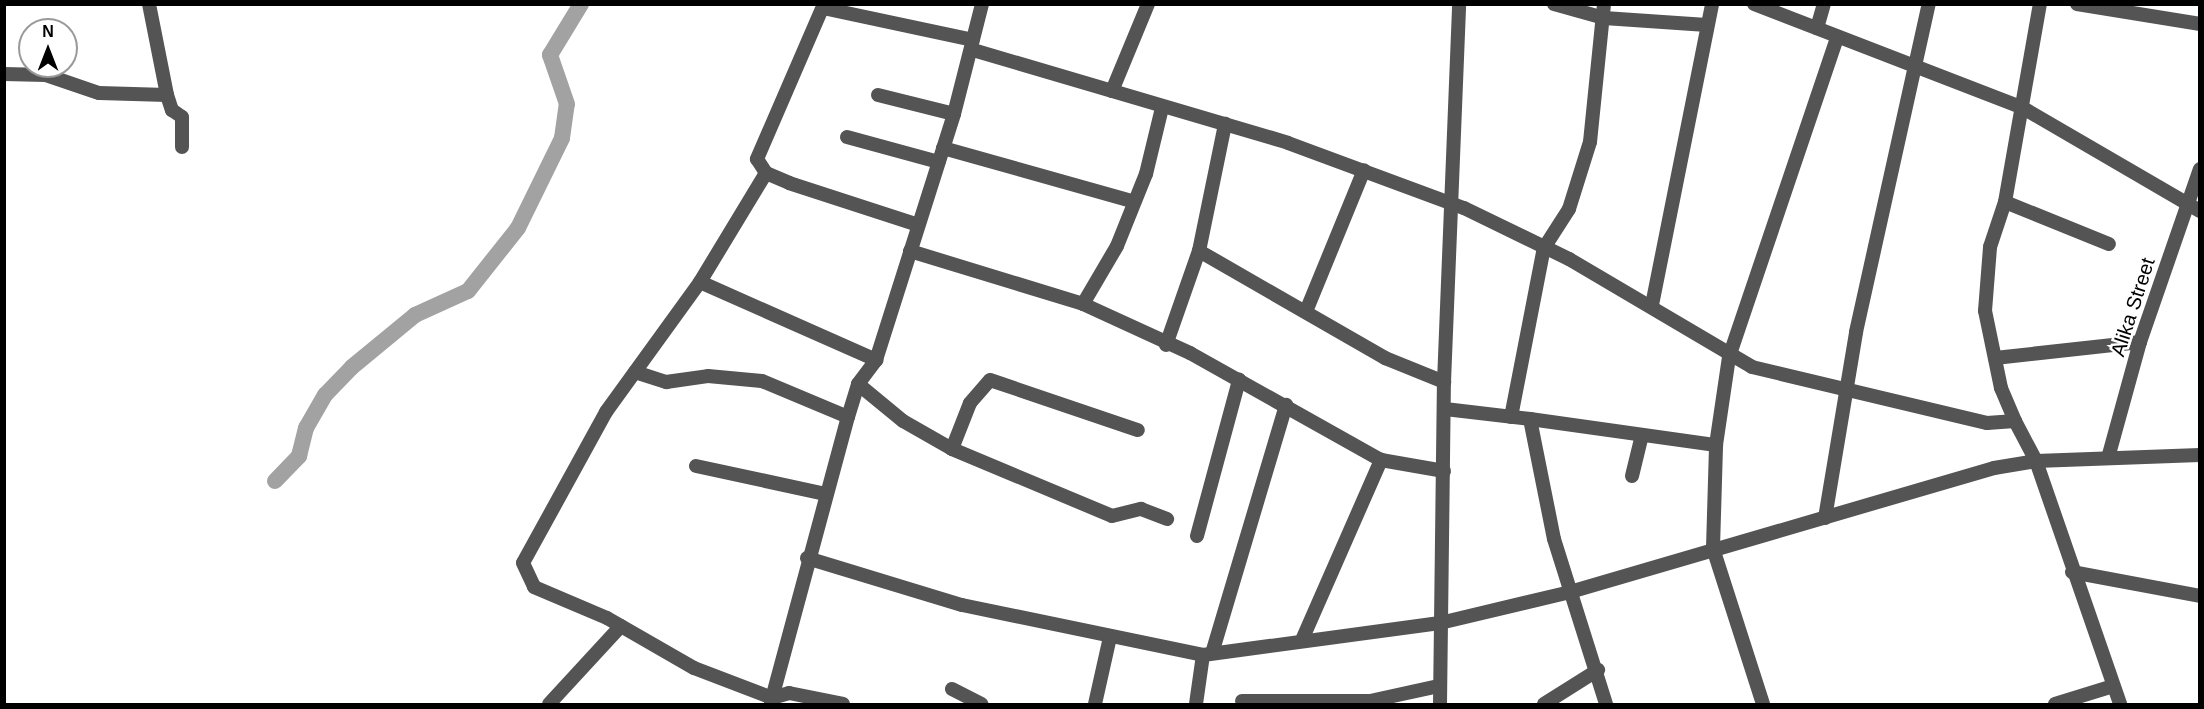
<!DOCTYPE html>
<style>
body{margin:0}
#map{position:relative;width:2204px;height:709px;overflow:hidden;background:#fff;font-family:Helvetica,sans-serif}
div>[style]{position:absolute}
.river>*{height:16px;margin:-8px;padding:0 8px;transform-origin:8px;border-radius:8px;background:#a2a2a2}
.minor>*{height:14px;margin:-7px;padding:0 7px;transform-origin:7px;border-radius:7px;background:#545454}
span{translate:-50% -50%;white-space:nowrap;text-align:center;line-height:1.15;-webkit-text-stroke:5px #fff;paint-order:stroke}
.street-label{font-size:20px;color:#000}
.frame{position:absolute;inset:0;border:6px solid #000;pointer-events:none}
.north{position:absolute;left:18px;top:18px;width:60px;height:60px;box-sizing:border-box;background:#fff;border:2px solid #999;border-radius:50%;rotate:0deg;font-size:16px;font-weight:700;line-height:24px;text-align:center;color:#000}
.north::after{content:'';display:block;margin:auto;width:21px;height:27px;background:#000;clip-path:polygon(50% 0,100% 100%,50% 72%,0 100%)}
</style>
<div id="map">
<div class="river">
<i style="left:275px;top:481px;width:35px;rotate:-46deg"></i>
<i style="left:299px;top:456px;width:29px;rotate:-76deg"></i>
<i style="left:306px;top:428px;width:38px;rotate:-60deg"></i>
<i style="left:325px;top:395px;width:39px;rotate:-46deg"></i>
<i style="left:352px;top:367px;width:82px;rotate:-39.5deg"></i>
<i style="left:415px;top:315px;width:58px;rotate:-24.4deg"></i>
<i style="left:468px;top:291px;width:80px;rotate:-51.6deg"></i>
<i style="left:518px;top:228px;width:100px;rotate:-63.9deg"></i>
<i style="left:562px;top:138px;width:34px;rotate:-82deg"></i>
<i style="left:567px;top:104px;width:52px;rotate:-109.1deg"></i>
<i style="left:550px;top:55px;width:60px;rotate:-58.7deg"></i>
</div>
<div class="minor">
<i style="left:149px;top:4px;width:93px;rotate:78.8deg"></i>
<i style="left:167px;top:95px;width:16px;rotate:72deg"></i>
<i style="left:172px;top:110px;width:12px;rotate:35deg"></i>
<i style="left:182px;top:117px;width:30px;rotate:90deg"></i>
<i style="left:824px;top:4px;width:169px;rotate:113.4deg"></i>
<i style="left:757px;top:159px;width:17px;rotate:57deg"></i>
<i style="left:766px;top:173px;width:25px;rotate:23deg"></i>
<i style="left:789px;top:183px;width:136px;rotate:18deg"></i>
<i style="left:1554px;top:4px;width:52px;rotate:15.6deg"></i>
<i style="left:1604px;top:18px;width:103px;rotate:3.9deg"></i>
<i style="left:1754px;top:4px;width:288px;rotate:21.1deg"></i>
<i style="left:2023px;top:108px;width:205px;rotate:30.2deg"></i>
<i style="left:2077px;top:4px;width:125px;rotate:9.2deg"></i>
<i style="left:823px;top:8px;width:153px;rotate:12deg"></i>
<i style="left:1817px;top:28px;width:25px;rotate:-74deg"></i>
<i style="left:973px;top:50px;width:328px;rotate:16.4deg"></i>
<i style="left:1288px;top:143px;width:188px;rotate:20.3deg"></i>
<i style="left:1464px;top:208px;width:117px;rotate:25.9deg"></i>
<i style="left:1569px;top:259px;width:212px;rotate:30.5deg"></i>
<i style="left:1752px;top:367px;width:242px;rotate:13.4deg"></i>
<i style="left:1987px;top:423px;width:28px;rotate:-4deg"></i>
<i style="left:2015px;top:421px;width:45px;rotate:62.3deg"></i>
<i style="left:2036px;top:461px;width:257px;rotate:70.9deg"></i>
<i style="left:4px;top:74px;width:42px;rotate:1.4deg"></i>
<i style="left:46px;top:75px;width:56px;rotate:18.8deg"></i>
<i style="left:99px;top:93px;width:68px;rotate:1.7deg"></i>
<i style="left:1112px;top:91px;width:94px;rotate:-67.5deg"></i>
<i style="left:878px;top:95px;width:78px;rotate:14deg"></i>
<i style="left:847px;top:137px;width:95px;rotate:15.2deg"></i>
<i style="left:943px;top:148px;width:195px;rotate:15.7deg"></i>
<i style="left:766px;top:173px;width:127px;rotate:121.2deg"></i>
<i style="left:700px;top:282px;width:160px;rotate:125.9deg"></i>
<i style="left:606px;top:412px;width:172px;rotate:118.8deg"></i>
<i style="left:523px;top:563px;width:26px;rotate:65deg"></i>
<i style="left:534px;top:587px;width:79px;rotate:23deg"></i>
<i style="left:607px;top:618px;width:100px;rotate:29.9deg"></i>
<i style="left:694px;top:668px;width:84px;rotate:21deg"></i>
<i style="left:772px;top:698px;width:18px;rotate:-16deg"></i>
<i style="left:789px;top:693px;width:55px;rotate:11.5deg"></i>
<i style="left:2005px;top:202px;width:112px;rotate:22deg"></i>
<i style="left:910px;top:251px;width:181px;rotate:17deg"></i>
<i style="left:1083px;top:304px;width:118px;rotate:24.6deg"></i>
<i style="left:1190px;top:353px;width:219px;rotate:29.3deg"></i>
<i style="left:1381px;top:460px;width:64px;rotate:9.9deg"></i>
<i style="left:1199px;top:251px;width:215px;rotate:29.9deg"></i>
<i style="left:1385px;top:358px;width:64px;rotate:22.1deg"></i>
<i style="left:700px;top:282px;width:193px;rotate:23.9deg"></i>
<i style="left:1083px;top:304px;width:67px;rotate:-59.6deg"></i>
<i style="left:1117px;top:246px;width:78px;rotate:-68.1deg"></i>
<i style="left:1146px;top:174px;width:68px;rotate:-76.4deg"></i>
<i style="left:1652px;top:305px;width:307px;rotate:-78.7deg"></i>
<i style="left:1307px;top:309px;width:150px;rotate:-67.7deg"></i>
<i style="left:1166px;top:345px;width:100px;rotate:-70.7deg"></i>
<i style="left:1199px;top:251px;width:130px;rotate:-78.4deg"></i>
<i style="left:1995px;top:358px;width:146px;rotate:-6.3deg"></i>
<i style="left:635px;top:372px;width:33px;rotate:18deg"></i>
<i style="left:666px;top:382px;width:42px;rotate:-8.1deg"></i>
<i style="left:708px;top:376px;width:54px;rotate:5.3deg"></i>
<i style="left:762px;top:381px;width:93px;rotate:22.7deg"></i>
<i style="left:858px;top:384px;width:58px;rotate:39.4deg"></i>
<i style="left:903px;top:421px;width:56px;rotate:29.7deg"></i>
<i style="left:952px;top:449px;width:173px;rotate:22.7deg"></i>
<i style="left:1112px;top:516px;width:30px;rotate:-14deg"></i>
<i style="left:1141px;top:509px;width:28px;rotate:21deg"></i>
<i style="left:1445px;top:409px;width:86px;rotate:6.7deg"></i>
<i style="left:1530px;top:419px;width:122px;rotate:78.7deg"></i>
<i style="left:1554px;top:539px;width:173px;rotate:72.5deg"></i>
<i style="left:1511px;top:417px;width:172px;rotate:-79deg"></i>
<i style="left:1544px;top:248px;width:46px;rotate:-57.3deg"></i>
<i style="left:1569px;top:209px;width:70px;rotate:-72.6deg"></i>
<i style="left:1590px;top:142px;width:139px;rotate:-84.2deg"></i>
<i style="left:1530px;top:419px;width:188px;rotate:8deg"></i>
<i style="left:2015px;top:421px;width:36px;rotate:-113deg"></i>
<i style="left:2001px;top:388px;width:79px;rotate:-101.7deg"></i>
<i style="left:1985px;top:311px;width:64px;rotate:-85.5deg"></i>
<i style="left:1990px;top:247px;width:47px;rotate:-71.6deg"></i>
<i style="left:2005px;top:202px;width:201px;rotate:-80deg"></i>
<i style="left:952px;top:449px;width:49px;rotate:-68.6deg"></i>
<i style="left:970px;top:403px;width:30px;rotate:-49deg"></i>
<i style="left:990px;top:380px;width:156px;rotate:18.7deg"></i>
<i style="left:2108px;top:458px;width:120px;rotate:-74.6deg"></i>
<i style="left:2140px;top:342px;width:183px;rotate:-70.9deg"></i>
<i style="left:696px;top:466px;width:133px;rotate:12.2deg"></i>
<i style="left:1632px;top:476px;width:42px;rotate:-76.3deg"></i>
<i style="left:1825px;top:518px;width:189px;rotate:-80.5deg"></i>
<i style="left:1856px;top:332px;width:336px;rotate:-77.5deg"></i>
<i style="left:1197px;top:536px;width:162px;rotate:-74.9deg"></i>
<i style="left:807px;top:558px;width:162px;rotate:16.9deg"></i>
<i style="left:962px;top:605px;width:246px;rotate:11.7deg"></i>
<i style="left:1203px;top:655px;width:239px;rotate:-7.7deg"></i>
<i style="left:1440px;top:623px;width:134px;rotate:-13.4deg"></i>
<i style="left:1570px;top:592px;width:442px;rotate:-16.3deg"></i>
<i style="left:1994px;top:468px;width:43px;rotate:-9.5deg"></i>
<i style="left:2036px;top:461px;width:164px;rotate:-2.1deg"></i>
<i style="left:2072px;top:572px;width:130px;rotate:10.6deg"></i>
<i style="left:1302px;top:640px;width:197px;rotate:-66.3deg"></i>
<i style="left:1213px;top:650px;width:256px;rotate:-73.4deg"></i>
<i style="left:952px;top:689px;width:33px;rotate:27deg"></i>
<i style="left:1242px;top:701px;width:128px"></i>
<i style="left:1370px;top:701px;width:71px;rotate:-12.3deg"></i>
<i style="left:771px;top:702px;width:295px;rotate:-74.9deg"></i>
<i style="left:848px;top:417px;width:34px;rotate:-73deg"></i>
<i style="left:858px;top:384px;width:30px;rotate:-53deg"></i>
<i style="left:876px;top:360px;width:258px;rotate:-72.4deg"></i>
<i style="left:954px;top:114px;width:114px;rotate:-75.7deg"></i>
<i style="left:549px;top:704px;width:106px;rotate:-47.3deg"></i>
<i style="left:1095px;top:704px;width:69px;rotate:-77.4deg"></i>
<i style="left:1196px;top:704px;width:49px;rotate:-81.9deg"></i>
<i style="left:1440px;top:704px;width:322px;rotate:-89.3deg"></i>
<i style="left:1444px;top:382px;width:378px;rotate:-87.7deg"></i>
<i style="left:1544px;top:704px;width:64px;rotate:-32.2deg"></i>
<i style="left:1763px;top:704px;width:164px;rotate:-107.8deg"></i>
<i style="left:1713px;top:548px;width:103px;rotate:-88.3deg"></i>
<i style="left:1716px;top:445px;width:89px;rotate:-81.6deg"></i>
<i style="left:1729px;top:357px;width:337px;rotate:-71.3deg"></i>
<i style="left:2055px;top:704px;width:61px;rotate:-17.2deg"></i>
</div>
<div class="street-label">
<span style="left:2133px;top:307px;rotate:-72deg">Alika Street</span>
</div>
<div class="frame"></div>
<div class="north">N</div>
</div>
